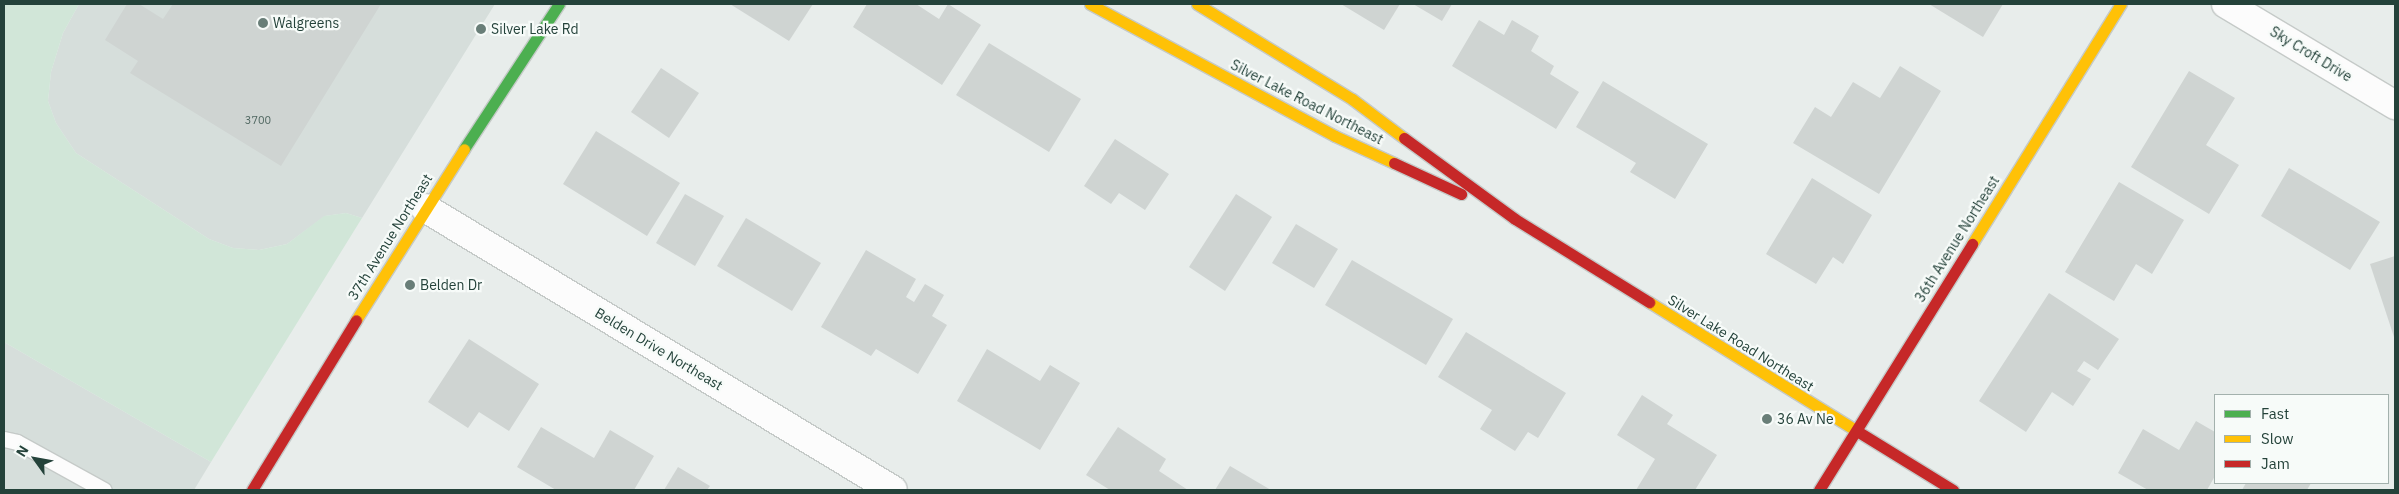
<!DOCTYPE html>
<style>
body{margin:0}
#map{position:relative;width:2399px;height:494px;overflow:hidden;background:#e8edeb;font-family:"IBM Plex Sans",sans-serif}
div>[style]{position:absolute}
.built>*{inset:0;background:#d6dedb}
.green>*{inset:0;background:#d1e6d8}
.building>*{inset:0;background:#cfd4d2}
.roads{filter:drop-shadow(1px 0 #c5cac8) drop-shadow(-1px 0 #c5cac8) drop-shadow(0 1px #c5cac8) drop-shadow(0 -1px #c5cac8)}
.lane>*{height:15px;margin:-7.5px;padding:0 7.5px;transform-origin:7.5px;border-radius:7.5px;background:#fcfcfc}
.street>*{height:28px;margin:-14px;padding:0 14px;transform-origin:14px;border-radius:14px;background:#fcfcfc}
.fast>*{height:11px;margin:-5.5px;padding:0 5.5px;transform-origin:5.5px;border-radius:5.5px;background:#4caf50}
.slow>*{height:11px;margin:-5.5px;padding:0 5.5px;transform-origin:5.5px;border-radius:5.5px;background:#ffc107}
.jam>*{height:11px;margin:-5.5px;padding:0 5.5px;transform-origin:5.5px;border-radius:5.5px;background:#c62828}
.dots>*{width:14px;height:14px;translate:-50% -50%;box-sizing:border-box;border:2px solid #f7fbf9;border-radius:50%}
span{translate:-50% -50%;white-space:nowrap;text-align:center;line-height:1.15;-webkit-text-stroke:4.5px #f7fbf9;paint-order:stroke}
.number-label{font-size:11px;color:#506761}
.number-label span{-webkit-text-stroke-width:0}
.poi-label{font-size:14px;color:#24423a}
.left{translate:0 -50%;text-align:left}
.street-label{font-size:14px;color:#24423a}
.frame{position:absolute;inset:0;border:5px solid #24423a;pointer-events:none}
.legend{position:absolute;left:2214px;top:394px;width:175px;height:90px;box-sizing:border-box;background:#f7fbf9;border:1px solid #a3b1ad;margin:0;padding:6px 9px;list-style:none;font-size:15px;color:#24423a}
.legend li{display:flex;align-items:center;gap:10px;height:25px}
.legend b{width:25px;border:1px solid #a3b1ad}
.north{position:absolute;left:10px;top:434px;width:50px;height:50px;-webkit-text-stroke:4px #f7fbf9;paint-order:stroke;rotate:302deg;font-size:14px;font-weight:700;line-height:20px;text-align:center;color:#24423a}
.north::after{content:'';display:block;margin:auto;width:18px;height:22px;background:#24423a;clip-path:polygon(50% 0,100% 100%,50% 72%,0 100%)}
</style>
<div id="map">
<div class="built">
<i style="clip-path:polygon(79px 4px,495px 4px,362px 218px,346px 213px,325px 216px,287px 244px,259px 250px,233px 248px,209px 239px,76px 153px,56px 123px,48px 101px,51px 72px,63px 33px)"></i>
<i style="clip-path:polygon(4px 342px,211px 462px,194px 490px,4px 490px)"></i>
</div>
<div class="green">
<i style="clip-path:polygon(4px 4px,79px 4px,63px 33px,51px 72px,48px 101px,56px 123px,76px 153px,209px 239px,233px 248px,259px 250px,287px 244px,324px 216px,346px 213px,362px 218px,211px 462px,4px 342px)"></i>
</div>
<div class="building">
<i style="clip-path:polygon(127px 4px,139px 4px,163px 19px,173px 4px,381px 4px,281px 166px,130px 73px,138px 61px,105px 40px)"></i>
<i style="clip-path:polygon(730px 4px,813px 4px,789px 41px)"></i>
<i style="clip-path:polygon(867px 4px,916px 4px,939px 19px,948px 4px,981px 25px,942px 85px,853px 27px)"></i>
<i style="clip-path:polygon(1341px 4px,1400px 4px,1384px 30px)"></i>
<i style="clip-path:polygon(1413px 4px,1452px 4px,1442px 21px)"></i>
<i style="clip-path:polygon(1929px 4px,2003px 4px,1983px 37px)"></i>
<i style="clip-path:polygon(1479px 20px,1504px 35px,1512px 20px,1539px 36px,1531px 51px,1554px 66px,1550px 74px,1579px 92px,1556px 129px,1452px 66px)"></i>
<i style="clip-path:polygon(989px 43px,1081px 99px,1049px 152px,956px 95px)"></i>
<i style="clip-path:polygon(1900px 66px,1941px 91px,1879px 194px,1793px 143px,1815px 107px,1831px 117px,1853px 82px,1880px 98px)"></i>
<i style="clip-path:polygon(661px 68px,699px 93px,669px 138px,631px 112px)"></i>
<i style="clip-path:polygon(2189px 71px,2235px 98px,2206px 145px,2239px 165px,2209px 214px,2131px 167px)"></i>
<i style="clip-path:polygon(1603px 81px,1708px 144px,1675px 199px,1630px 172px,1636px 163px,1576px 127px)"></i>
<i style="clip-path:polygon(596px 131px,680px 183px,647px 236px,563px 184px)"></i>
<i style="clip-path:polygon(1115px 139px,1169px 174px,1145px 210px,1119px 193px,1111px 204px,1084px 186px)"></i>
<i style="clip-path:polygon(2289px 168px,2380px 222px,2350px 270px,2261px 216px)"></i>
<i style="clip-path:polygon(1812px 178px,1872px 215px,1843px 264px,1833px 257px,1816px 284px,1766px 254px)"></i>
<i style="clip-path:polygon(2119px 182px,2184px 220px,2152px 274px,2136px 264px,2114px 301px,2065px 272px)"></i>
<i style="clip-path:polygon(685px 194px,724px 216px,695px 266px,656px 243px)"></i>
<i style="clip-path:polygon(1236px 194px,1272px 217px,1225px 291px,1189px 267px)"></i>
<i style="clip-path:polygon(746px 218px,821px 263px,792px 311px,717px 266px)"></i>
<i style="clip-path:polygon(1296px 224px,1338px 249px,1314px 288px,1272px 263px)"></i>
<i style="clip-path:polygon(866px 250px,916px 279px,906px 297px,914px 302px,925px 284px,944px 295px,932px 316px,947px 325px,918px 374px,876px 349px,871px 356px,821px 327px)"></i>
<i style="clip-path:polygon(2395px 256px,2395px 340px,2370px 264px)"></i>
<i style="clip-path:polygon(1352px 260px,1453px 319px,1426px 365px,1325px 305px)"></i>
<i style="clip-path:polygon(2049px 293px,2119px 339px,2098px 370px,2084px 361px,2077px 371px,2091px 379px,2073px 406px,2052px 392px,2026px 432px,1979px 401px)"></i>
<i style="clip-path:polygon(1466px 332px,1566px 393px,1538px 438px,1528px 432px,1515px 451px,1480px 429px,1492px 410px,1438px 377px)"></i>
<i style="clip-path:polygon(469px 339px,539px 384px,509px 431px,479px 412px,468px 428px,428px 402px)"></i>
<i style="clip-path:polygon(987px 349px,1040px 381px,1050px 365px,1080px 383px,1040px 450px,957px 401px)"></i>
<i style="clip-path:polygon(1642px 395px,1673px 415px,1667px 424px,1717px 455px,1695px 490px,1636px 490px,1655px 459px,1617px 435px)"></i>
<i style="clip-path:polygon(2196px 421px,2215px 432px,2215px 476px,2207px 490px,2148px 490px,2118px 473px,2143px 429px,2179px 450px)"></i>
<i style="clip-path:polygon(541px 427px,594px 458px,610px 430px,654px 456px,634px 490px,556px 490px,517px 467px)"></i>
<i style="clip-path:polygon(1118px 427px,1166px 459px,1159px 471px,1188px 490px,1110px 490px,1086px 475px)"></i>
<i style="clip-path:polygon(1230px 466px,1271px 490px,1215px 490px)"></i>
<i style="clip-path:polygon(678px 467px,710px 486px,707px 490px,664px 490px)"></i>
<i style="clip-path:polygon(2246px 483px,2311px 483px,2307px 490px,2242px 490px)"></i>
</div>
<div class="roads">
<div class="lane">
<i style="left:4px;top:439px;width:13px;rotate:13deg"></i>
<i style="left:17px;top:442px;width:99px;rotate:28.9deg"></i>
</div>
<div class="street">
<i style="left:2226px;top:4px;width:197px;rotate:30.9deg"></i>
<i style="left:425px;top:208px;width:546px;rotate:31.07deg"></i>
</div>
<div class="fast">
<i style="left:464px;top:149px;width:173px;rotate:-56.8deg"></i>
</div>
<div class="slow">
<i style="left:1090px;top:4px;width:278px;rotate:28.3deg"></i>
<i style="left:1335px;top:136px;width:65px;rotate:24.6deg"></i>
<i style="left:1197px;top:4px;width:182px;rotate:31.5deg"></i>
<i style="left:1352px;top:99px;width:65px;rotate:36.9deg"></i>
<i style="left:1972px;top:244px;width:282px;rotate:-58.2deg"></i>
<i style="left:1649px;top:302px;width:245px;rotate:31.8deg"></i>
<i style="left:356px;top:320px;width:202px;rotate:-57.7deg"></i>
</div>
<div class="jam">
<i style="left:1404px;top:138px;width:137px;rotate:36.1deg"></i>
<i style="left:1515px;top:219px;width:158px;rotate:31.8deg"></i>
<i style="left:1394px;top:163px;width:74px;rotate:24.8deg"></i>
<i style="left:1857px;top:431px;width:113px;rotate:31.6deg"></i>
<i style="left:252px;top:490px;width:199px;rotate:-58.5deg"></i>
<i style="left:1819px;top:490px;width:290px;rotate:-58.1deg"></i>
</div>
</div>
<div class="dots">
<i style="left:263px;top:23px;background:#697e78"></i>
<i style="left:481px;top:29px;background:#697e78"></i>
<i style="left:410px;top:285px;background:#697e78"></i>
<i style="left:1767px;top:419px;background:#697e78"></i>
</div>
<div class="number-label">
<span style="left:258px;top:120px">3700</span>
</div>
<div class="poi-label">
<span class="left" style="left:273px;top:23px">Walgreens</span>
<span class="left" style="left:491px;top:29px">Silver Lake Rd</span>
<span class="left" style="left:420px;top:285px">Belden Dr</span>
<span class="left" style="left:1777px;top:419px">36 Av Ne</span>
</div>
<div class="street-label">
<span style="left:2311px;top:54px;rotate:31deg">Sky Croft Drive</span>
<span style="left:1307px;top:102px;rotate:27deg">Silver Lake Road Northeast</span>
<span style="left:390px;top:237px;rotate:-58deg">37th Avenue Northeast</span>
<span style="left:1957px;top:239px;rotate:-58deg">36th Avenue Northeast</span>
<span style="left:1741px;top:343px;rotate:32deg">Silver Lake Road Northeast</span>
<span style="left:659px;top:349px;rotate:31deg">Belden Drive Northeast</span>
</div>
<div class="frame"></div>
<ul class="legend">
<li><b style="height:6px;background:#4caf50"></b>Fast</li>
<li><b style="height:6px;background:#ffc107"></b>Slow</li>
<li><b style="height:6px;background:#c62828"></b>Jam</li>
</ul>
<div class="north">N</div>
</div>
